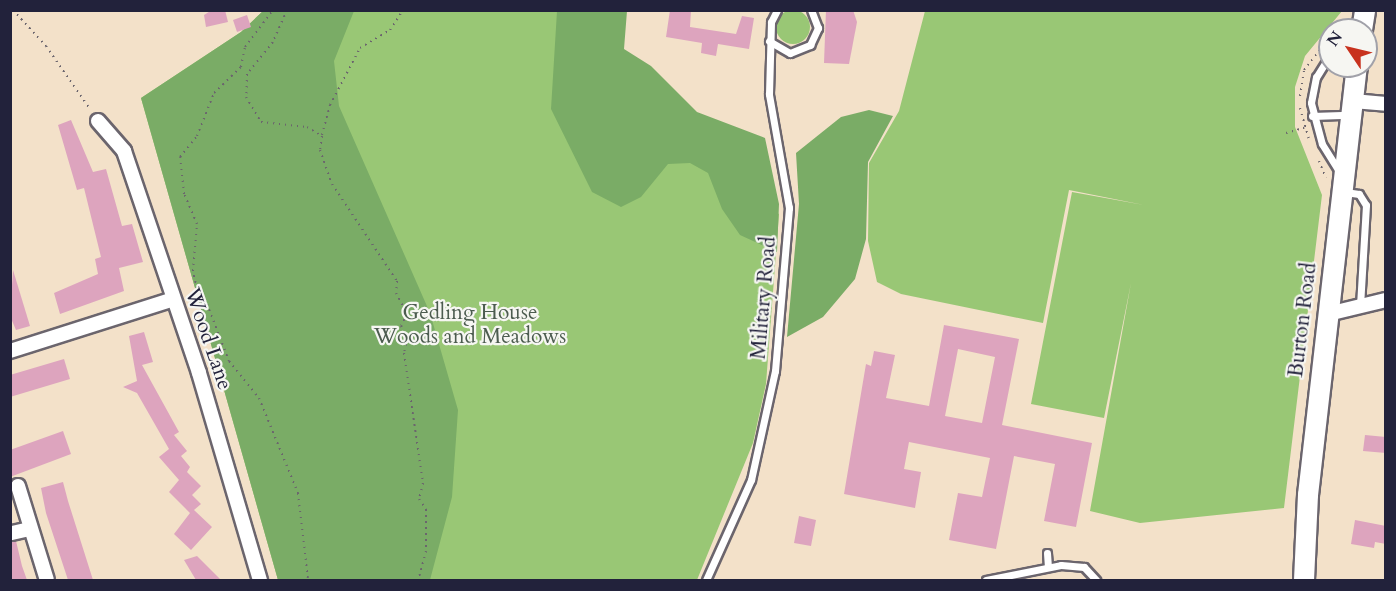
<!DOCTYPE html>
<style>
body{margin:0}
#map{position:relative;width:1396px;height:591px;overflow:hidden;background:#f3e1c9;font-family:Cardo,serif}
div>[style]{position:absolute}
.green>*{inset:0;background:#99c775}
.round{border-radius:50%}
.forest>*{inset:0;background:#7aac66}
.building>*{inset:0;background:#dda4be}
.path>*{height:2px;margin-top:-1px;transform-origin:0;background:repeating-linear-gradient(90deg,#6b656d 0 1.5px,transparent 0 6px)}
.roads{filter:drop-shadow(2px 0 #6b656d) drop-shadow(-2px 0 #6b656d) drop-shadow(0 2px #6b656d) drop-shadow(0 -2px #6b656d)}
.lane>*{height:7px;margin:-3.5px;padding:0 3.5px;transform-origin:3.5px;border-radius:3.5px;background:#fff}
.street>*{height:14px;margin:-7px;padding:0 7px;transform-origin:7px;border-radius:7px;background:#fff}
.secondary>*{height:20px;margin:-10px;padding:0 10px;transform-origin:10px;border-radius:10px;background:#fff}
span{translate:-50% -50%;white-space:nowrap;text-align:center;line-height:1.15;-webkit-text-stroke:4.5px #f6f6f2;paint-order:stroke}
.street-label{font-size:21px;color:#22223b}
.park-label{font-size:21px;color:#4c5c4f}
.frame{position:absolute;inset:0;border:12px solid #22223b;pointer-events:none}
.north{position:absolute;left:1318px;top:18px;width:60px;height:60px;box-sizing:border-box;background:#f6f6f2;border:2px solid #a1a1a9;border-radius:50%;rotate:305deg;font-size:16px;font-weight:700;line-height:24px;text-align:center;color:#22223b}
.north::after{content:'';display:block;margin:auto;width:21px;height:27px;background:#c8321e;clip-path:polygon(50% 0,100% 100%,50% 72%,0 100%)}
</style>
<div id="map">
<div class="green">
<i class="round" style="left:776px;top:10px;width:34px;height:34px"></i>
<i style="clip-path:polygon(263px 11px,564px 11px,616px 116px,779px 214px,766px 384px,753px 443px,697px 580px,278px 580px,141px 98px,241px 32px)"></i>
<i style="clip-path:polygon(925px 11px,1342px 11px,1305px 56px,1295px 87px,1295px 127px,1322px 195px,1284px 508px,1140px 523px,1090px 511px,1131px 283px,1104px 418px,1031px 404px,1072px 192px,1144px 205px,1069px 190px,1043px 323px,901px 294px,877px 282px,868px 241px,869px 163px,899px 111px)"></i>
</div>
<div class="forest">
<i style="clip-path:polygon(263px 11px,354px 11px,334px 61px,339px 106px,430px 313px,458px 410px,452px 497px,430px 580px,278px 580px,141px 98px,241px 32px)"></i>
<i style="clip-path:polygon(557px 11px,627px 11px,624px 49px,651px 66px,697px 112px,765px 138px,779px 204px,777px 252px,740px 235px,722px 209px,708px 173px,690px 163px,668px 164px,641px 197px,621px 207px,592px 192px,551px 109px)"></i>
<i style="clip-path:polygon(869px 110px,893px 116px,868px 162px,866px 239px,855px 279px,823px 317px,787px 337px,799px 204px,796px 153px,841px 117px)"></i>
</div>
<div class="building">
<i style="clip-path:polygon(212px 10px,225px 10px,228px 22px,206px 27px,204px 15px)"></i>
<i style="clip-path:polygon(670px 10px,691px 10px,690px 27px,736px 34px,742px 16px,754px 18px,749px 49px,718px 44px,716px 56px,701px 53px,702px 43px,666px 37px)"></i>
<i style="clip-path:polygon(826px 10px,853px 10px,857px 22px,849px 64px,824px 63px)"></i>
<i style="clip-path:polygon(247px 15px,251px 27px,237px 32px,233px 20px)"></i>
<i style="clip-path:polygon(71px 120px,93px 172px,106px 169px,122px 226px,132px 224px,143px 262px,119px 268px,124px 291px,60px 314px,54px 293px,98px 274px,95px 259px,101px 257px,84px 188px,77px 190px,58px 125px)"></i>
<i style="clip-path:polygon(13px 270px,30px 326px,16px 330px,10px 316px)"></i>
<i style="clip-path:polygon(evenodd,944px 325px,1019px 339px,1002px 425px,1092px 443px,1076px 527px,1044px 521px,1055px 464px,1014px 456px,996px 549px,949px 540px,958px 493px,982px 497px,990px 458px,909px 442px,904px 469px,921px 472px,915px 508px,844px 494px,866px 364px,871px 366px,874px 351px,895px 355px,886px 398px,929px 406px,944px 325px,958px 349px,995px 357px,982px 423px,945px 416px,958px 349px)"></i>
<i style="clip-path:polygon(144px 332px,153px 362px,142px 365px,179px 432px,174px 435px,187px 451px,181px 456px,190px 467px,187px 472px,201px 486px,192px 495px,201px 504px,194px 510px,212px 527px,191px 550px,174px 534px,190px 513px,169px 492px,179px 480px,159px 457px,169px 449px,137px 393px,123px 387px,137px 381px,129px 336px)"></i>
<i style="clip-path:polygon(64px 359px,70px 379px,10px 397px,10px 375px)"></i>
<i style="clip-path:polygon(63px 431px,71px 454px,10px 477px,10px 450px)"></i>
<i style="clip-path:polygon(1365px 435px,1386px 437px,1386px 453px,1363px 451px)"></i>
<i style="clip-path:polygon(63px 482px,68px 501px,93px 580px,68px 580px,46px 513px,41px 488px)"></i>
<i style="clip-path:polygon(799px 516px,816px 520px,811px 546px,794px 543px)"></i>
<i style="clip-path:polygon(1355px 520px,1386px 526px,1386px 544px,1375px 542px,1374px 548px,1351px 544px)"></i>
<i style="clip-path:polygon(16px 541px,22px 566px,27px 580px,10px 580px,10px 542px)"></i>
<i style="clip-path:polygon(197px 556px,221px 580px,196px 580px,184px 560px)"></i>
</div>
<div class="path">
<i style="left:13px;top:10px;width:49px;rotate:47.5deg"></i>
<i style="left:46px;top:46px;width:77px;rotate:55.1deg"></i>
<i style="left:287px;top:10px;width:35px;rotate:114deg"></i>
<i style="left:273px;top:42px;width:41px;rotate:129.1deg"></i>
<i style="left:247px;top:74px;width:23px;rotate:92deg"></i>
<i style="left:246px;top:97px;width:29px;rotate:59deg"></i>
<i style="left:261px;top:122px;width:46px;rotate:6.2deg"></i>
<i style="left:307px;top:127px;width:17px;rotate:31deg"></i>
<i style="left:322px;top:136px;width:14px;rotate:98deg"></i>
<i style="left:320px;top:150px;width:36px;rotate:71deg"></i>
<i style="left:332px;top:184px;width:117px;rotate:56.2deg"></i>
<i style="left:397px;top:281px;width:12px;rotate:95deg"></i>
<i style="left:396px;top:293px;width:24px;rotate:62deg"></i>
<i style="left:407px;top:314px;width:13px;rotate:117deg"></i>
<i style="left:401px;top:326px;width:13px;rotate:63deg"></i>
<i style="left:407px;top:338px;width:15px;rotate:101deg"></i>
<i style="left:404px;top:353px;width:131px;rotate:81.7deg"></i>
<i style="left:423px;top:483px;width:16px;rotate:104deg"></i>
<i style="left:419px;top:499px;width:12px;rotate:55deg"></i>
<i style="left:426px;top:509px;width:42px;rotate:90deg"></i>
<i style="left:426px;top:551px;width:30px;rotate:105deg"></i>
<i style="left:1336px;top:30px;width:14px;rotate:-45deg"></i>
<i style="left:1300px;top:96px;width:26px;rotate:-81deg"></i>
<i style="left:1304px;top:70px;width:42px;rotate:-51.8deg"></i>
<i style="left:1300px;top:108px;width:33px;rotate:74deg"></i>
<i style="left:1286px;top:133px;width:19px;rotate:-16deg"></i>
<i style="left:322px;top:135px;width:31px;rotate:-75deg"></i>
<i style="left:330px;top:105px;width:64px;rotate:-62.2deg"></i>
<i style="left:360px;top:48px;width:35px;rotate:-31deg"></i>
<i style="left:390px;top:30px;width:24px;rotate:-57deg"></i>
<i style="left:1319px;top:161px;width:18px;rotate:68deg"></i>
<i style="left:189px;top:300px;width:18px;rotate:13deg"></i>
<i style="left:207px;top:304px;width:61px;rotate:68.9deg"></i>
<i style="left:229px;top:361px;width:48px;rotate:51deg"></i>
<i style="left:259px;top:398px;width:103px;rotate:67.7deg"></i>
<i style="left:298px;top:493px;width:88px;rotate:83.4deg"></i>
<i style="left:200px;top:300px;width:30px;rotate:-104deg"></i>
<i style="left:193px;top:271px;width:47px;rotate:-85.1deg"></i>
<i style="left:197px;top:224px;width:33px;rotate:-113deg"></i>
<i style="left:184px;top:194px;width:37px;rotate:-96deg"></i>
<i style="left:180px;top:157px;width:27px;rotate:-51deg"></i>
<i style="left:197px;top:136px;width:46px;rotate:-68.4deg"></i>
<i style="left:214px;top:93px;width:37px;rotate:-44deg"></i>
<i style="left:241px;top:67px;width:20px;rotate:-79deg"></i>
<i style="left:245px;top:47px;width:46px;rotate:-52.9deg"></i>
</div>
<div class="roads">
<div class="lane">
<i style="left:769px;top:41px;width:24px;rotate:30deg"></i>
<i style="left:790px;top:53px;width:22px;rotate:-22deg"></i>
<i style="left:810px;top:45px;width:19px;rotate:-65deg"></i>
<i style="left:818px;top:28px;width:19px;rotate:-111deg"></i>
<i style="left:1330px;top:55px;width:26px;rotate:122deg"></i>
<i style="left:1316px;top:77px;width:26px;rotate:101deg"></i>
<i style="left:1311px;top:103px;width:42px;rotate:75deg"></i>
<i style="left:1322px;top:144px;width:32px;rotate:58deg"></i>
<i style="left:1312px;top:116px;width:37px;rotate:-2deg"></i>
<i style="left:1345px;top:192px;width:14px;rotate:8deg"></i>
<i style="left:1359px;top:194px;width:13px;rotate:58deg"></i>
<i style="left:1366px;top:205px;width:102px;rotate:93.4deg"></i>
<i style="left:1047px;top:553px;width:14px;rotate:86deg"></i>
<i style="left:706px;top:580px;width:110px;rotate:-65.8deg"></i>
<i style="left:751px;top:480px;width:112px;rotate:-77.6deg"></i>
<i style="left:775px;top:371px;width:164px;rotate:-85.1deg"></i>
<i style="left:789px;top:208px;width:116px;rotate:-100deg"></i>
<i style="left:769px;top:94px;width:72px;rotate:-88.4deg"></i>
<i style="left:771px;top:22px;width:13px;rotate:-63deg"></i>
<i style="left:986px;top:580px;width:76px;rotate:-11.3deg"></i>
<i style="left:1061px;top:565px;width:23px;rotate:5deg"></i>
<i style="left:1084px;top:567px;width:18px;rotate:47deg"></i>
</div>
<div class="street">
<i style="left:1353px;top:101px;width:33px;rotate:5deg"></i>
<i style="left:98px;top:121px;width:40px;rotate:49deg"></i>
<i style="left:124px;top:151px;width:234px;rotate:71.3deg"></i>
<i style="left:199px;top:373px;width:216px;rotate:73.6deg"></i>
<i style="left:1328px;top:314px;width:60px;rotate:-13.6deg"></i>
<i style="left:10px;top:351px;width:169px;rotate:-17.6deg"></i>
<i style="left:18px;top:486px;width:98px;rotate:72.9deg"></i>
<i style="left:12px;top:533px;width:18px;rotate:-13deg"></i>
</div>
<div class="secondary">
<i style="left:1362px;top:30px;width:20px;rotate:-81deg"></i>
<i style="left:1304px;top:580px;width:85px;rotate:-87.3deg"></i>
<i style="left:1308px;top:495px;width:432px;rotate:-83.5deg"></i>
</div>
</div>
<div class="street-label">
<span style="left:764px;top:298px;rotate:-85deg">Military Road</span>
<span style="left:1303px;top:320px;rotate:-83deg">Burton Road</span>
<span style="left:208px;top:339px;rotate:71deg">Wood Lane</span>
</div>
<div class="park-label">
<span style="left:470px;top:325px">Gedling House<br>Woods and Meadows</span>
</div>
<div class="frame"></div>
<div class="north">N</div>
</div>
